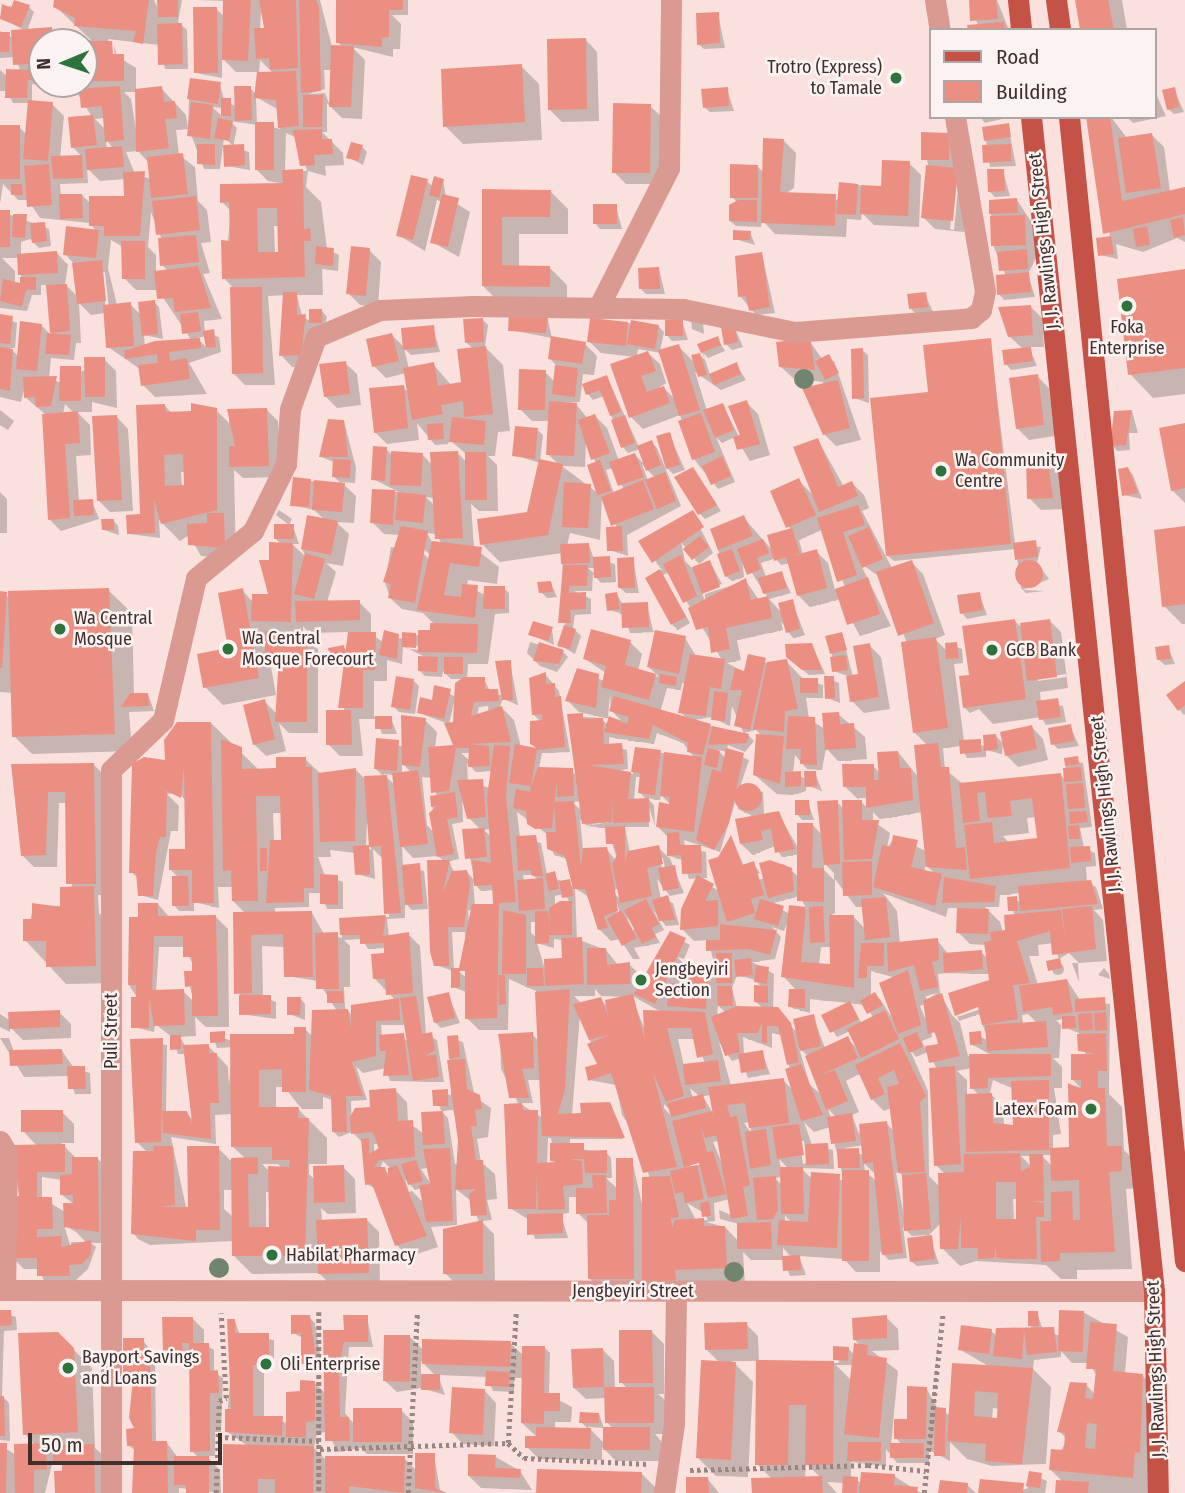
<!DOCTYPE html>
<style>
body{margin:0}
#map{position:relative;width:1185px;height:1493px;overflow:hidden;background:#fae1de;font-family:"Fira Sans Condensed",sans-serif}
div>[style]{position:absolute}
.shadow>*{inset:0;background:#0003}
.round{border-radius:50%}
.building>*{inset:0;background:#ec8f83}
.path>*{height:4.5px;margin-top:-2.25px;transform-origin:0;background:repeating-linear-gradient(90deg,#998582 0 3.5px,transparent 0 7px)}
.minor>*{height:21px;margin:-10.5px;padding:0 10.5px;transform-origin:10.5px;border-radius:10.5px;background:#da9a91}
.major>*{height:21px;margin:-10.5px;padding:0 10.5px;transform-origin:10.5px;border-radius:10.5px;background:#c45247}
.trees>*{width:20px;height:20px;margin:-10px;border-radius:50%;background:#71856e}
.dots>*{width:19px;height:19px;translate:-50% -50%;box-sizing:border-box;border:4px solid #fbf3f1;border-radius:50%}
span{translate:-50% -50%;white-space:nowrap;text-align:center;line-height:1.15;-webkit-text-stroke:5px #fbf3f1;paint-order:stroke}
.poi-label{font-size:18px;color:#3f302d}
.right{translate:-100% -50%;text-align:right}
.left{translate:0 -50%;text-align:left}
.street-label{font-size:18px;color:#3f302d}
.legend{position:absolute;left:929px;top:28px;width:228px;height:91px;box-sizing:border-box;background:#fbf3f1;border:2px solid #b0a5a3;margin:0;padding:9px 12px;list-style:none;font-size:21px;color:#3f302d}
.legend li{display:flex;align-items:center;gap:14px;height:35px}
.legend b{width:35px;border:2px solid #b0a5a3}
.north{position:absolute;left:28px;top:28px;width:70px;height:70px;box-sizing:border-box;background:#fbf3f1;border:2px solid #b0a5a3;border-radius:50%;rotate:268deg;font-size:19px;font-weight:700;line-height:28px;text-align:center;color:#3f302d}
.north::after{content:'';display:block;margin:auto;width:24px;height:32px;background:#2e723d;clip-path:polygon(50% 0,100% 100%,50% 72%,0 100%)}
.scale{position:absolute;left:28px;top:1433px;width:194px;height:32px;box-sizing:border-box;border:4px solid #3f302d;border-top:0;padding-left:9px;font-size:21px;line-height:24px;white-space:nowrap;color:#3f302d;-webkit-text-stroke:5px #fbf3f1;paint-order:stroke}
</style>
<div id="map">
<div class="shadow">
<i style="clip-path:polygon(evenodd,56px 0,154px 0,159px 11px,159px 0,182px 0,178px 22px,187px 30px,188px 69px,165px 69px,159px 45px,108px 39px,115px 63px,114px 45px,117px 56px,136px 68px,136px 91px,161px 88px,186px 115px,188px 128px,189px 99px,220px 84px,224px 100px,237px 107px,250px 88px,256px 94px,258px 72px,236px 72px,222px 58px,222px 78px,196px 73px,216px 9px,224px 16px,224px 1px,198px 0,320px 0,332px 47px,343px 48px,338px 42px,339px 0,408px 0,408px 15px,392px 15px,401px 24px,400px 49px,393px 49px,393px 57px,352px 47px,365px 60px,362px 119px,342px 118px,327px 103px,327px 132px,322px 132px,343px 153px,344px 165px,325px 166px,326px 176px,308px 171px,306px 187px,321px 202px,327px 249px,339px 255px,338px 271px,322px 269px,323px 295px,297px 295px,302px 316px,310px 321px,322px 311px,327px 317px,312px 367px,292px 367px,281px 355px,285px 295px,268px 296px,275px 385px,245px 385px,233px 373px,234px 289px,224px 278px,231px 211px,222px 202px,286px 184px,268px 181px,256px 169px,257px 125px,230px 121px,237px 128px,233px 147px,249px 152px,250px 170px,226px 166px,232px 145px,224px 137px,220px 169px,204px 169px,189px 129px,176px 130px,179px 155px,195px 167px,198px 201px,207px 210px,211px 242px,201px 243px,210px 273px,203px 274px,222px 319px,204px 321px,205px 333px,219px 337px,221px 352px,189px 363px,207px 394px,155px 397px,143px 385px,140px 369px,108px 347px,105px 313px,91px 315px,79px 303px,81px 343px,76px 343px,74px 360px,51px 358px,49px 378px,61px 383px,104px 359px,116px 371px,117px 408px,92px 402px,92px 412px,77px 412px,90px 425px,91px 455px,76px 456px,79px 502px,92px 501px,99px 519px,61px 531px,49px 519px,46px 415px,25px 397px,25px 386px,21px 402px,0 397px,0 316px,17px 323px,15px 348px,10px 348px,19px 357px,41px 325px,52px 336px,48px 285px,41px 285px,41px 295px,32px 295px,27px 311px,0 308px,0 211px,49px 229px,51px 246px,39px 248px,30px 239px,21px 242px,21px 255px,57px 253px,68px 265px,65px 284px,78px 297px,74px 264px,65px 254px,96px 231px,90px 223px,40px 218px,28px 200px,18px 200px,3px 184px,0 204px,0 127px,19px 127px,27px 135px,29px 103px,13px 103px,7px 91px,0 91px,0 70px,8px 77px,8px 71px,20px 69px,14px 57px,0 58px,0 31px,13px 38px,26px 31px,0 18px,3px 6px,29px 7px,34px 12px,27px 31px,51px 29px,63px 41px,42px 42px,42px 84px,68px 85px,32px 84px,32px 102px,52px 104px,64px 116px,60px 158px,82px 157px,73px 147px,92px 117px,72px 84px,84px 84px,84px 42px,68px 38px,91px 40px,55px 6px,56px 0,263px 9px,265px 29px,260px 30px,261px 10px,263px 9px,56px 0,260px 60px,273px 73px,259px 73px,260px 60px,56px 0,324px 70px,332px 70px,330px 106px,325px 93px,308px 94px,325px 89px,324px 70px,56px 0,124px 92px,136px 92px,137px 136px,131px 99px,124px 92px,56px 0,256px 97px,279px 110px,280px 129px,257px 123px,256px 97px,56px 0,212px 107px,223px 108px,223px 117px,212px 107px,56px 0,104px 118px,105px 129px,95px 119px,104px 118px,56px 0,286px 133px,297px 138px,307px 171px,285px 171px,286px 133px,56px 0,106px 140px,114px 149px,107px 149px,106px 140px,56px 0,138px 151px,149px 163px,151px 179px,135px 174px,126px 152px,138px 151px,56px 0,87px 168px,100px 181px,125px 179px,126px 198px,91px 204px,82px 195px,61px 196px,60px 184px,88px 183px,87px 168px,56px 0,151px 212px,162px 240px,162px 265px,168px 271px,156px 272px,156px 255px,148px 247px,151px 212px,56px 0,274px 226px,279px 226px,279px 253px,275px 253px,274px 226px,56px 0,111px 240px,123px 247px,124px 278px,136px 290px,158px 290px,192px 341px,145px 349px,144px 335px,163px 339px,159px 307px,154px 302px,141px 315px,130px 304px,117px 305px,108px 268px,111px 240px,56px 0,2px 258px,19px 258px,22px 286px,15px 284px,15px 271px,2px 258px,56px 0,101px 272px,105px 272px,109px 309px,106px 310px,101px 272px,56px 0,206px 336px,208px 349px,197px 338px,206px 336px,56px 0,65px 404px,74px 413px,63px 414px,65px 404px)"></i>
<i style="clip-path:polygon(970px 0,997px 0,1009px 30px,969px 30px,978px 26px)"></i>
<i style="clip-path:polygon(1076px 0,1122px 0,1127px 30px,1082px 30px)"></i>
<i style="clip-path:polygon(718px 14px,725px 48px,704px 49px,698px 44px)"></i>
<i style="clip-path:polygon(586px 40px,597px 52px,599px 121px,562px 122px,550px 110px)"></i>
<i style="clip-path:polygon(521px 66px,539px 84px,542px 140px,463px 144px,445px 126px)"></i>
<i style="clip-path:polygon(727px 89px,734px 111px,710px 112px,704px 107px)"></i>
<i style="clip-path:polygon(1174px 89px,1184px 112px,1174px 114px,1168px 109px)"></i>
<i style="clip-path:polygon(1156px 94px,1166px 116px,1133px 123px,1127px 117px,1155px 117px)"></i>
<i style="clip-path:polygon(650px 106px,662px 117px,661px 184px,626px 184px,614px 172px)"></i>
<i style="clip-path:polygon(980px 117px,1011px 117px,985px 123px)"></i>
<i style="clip-path:polygon(1095px 117px,1111px 117px,1127px 138px,1152px 135px,1164px 147px,1170px 192px,1185px 189px,1185px 242px,1177px 238px,1143px 252px,1116px 244px,1118px 259px,1100px 255px,1110px 238px)"></i>
<i style="clip-path:polygon(1008px 125px,1016px 166px,990px 167px,986px 140px)"></i>
<i style="clip-path:polygon(evenodd,923px 134px,949px 135px,961px 147px,960px 172px,969px 181px,964px 232px,935px 229px,923px 217px,928px 165px,923px 134px,955px 178px,959px 178px,954px 230px,950px 229px,955px 178px)"></i>
<i style="clip-path:polygon(784px 141px,796px 153px,794px 188px,785px 194px,839px 200px,858px 185px,883px 188px,909px 163px,921px 175px,919px 227px,874px 225px,862px 213px,861px 220px,847px 219px,846px 237px,775px 234px,762px 220px,761px 227px,736px 226px,730px 221px,740px 205px,732px 197px,757px 166px,763px 172px)"></i>
<i style="clip-path:polygon(362px 147px,367px 152px,363px 165px,348px 157px)"></i>
<i style="clip-path:polygon(1003px 171px,1010px 196px,995px 197px,989px 191px)"></i>
<i style="clip-path:polygon(443px 180px,446px 197px,470px 212px,459px 257px,432px 242px,442px 202px,437px 200px,425px 251px,398px 235px,427px 181px,433px 187px)"></i>
<i style="clip-path:polygon(484px 191px,550px 191px,568px 209px,568px 234px,519px 234px,519px 267px,549px 267px,567px 285px,567px 304px,501px 304px,483px 286px)"></i>
<i style="clip-path:polygon(1017px 200px,1036px 229px,1037px 256px,1028px 274px,1035px 297px,1004px 300px,999px 294px,1006px 276px,993px 245px,991px 213px)"></i>
<i style="clip-path:polygon(616px 206px,622px 229px,600px 229px,595px 223px)"></i>
<i style="clip-path:polygon(750px 232px,755px 245px,735px 239px)"></i>
<i style="clip-path:polygon(369px 250px,381px 262px,378px 307px,360px 305px,348px 293px)"></i>
<i style="clip-path:polygon(762px 254px,775px 313px,756px 315px,740px 296px)"></i>
<i style="clip-path:polygon(659px 269px,665px 294px,646px 294px,641px 289px)"></i>
<i style="clip-path:polygon(1185px 271px,1185px 394px,1153px 398px,1130px 374px)"></i>
<i style="clip-path:polygon(925px 294px,933px 312px,916px 314px,911px 309px)"></i>
<i style="clip-path:polygon(1031px 307px,1042px 318px,1044px 347px,1029px 347px,1037px 366px,1011px 370px,1006px 364px,1023px 349px,1009px 336px)"></i>
<i style="clip-path:polygon(547px 316px,552px 338px,510px 330px)"></i>
<i style="clip-path:polygon(691px 318px,703px 323px,704px 334px,692px 329px)"></i>
<i style="clip-path:polygon(evenodd,483px 320px,488px 325px,485px 347px,503px 365px,510px 431px,498px 432px,495px 456px,488px 456px,497px 465px,498px 511px,479px 511px,471px 504px,474px 548px,499px 567px,497px 584px,468px 580px,467px 586px,485px 595px,504px 588px,509px 593px,509px 613px,495px 614px,488px 664px,468px 664px,467px 679px,451px 679px,443px 671px,442px 677px,425px 676px,420px 671px,427px 658px,403px 646px,402px 664px,387px 660px,387px 681px,374px 681px,374px 717px,391px 718px,397px 734px,382px 734px,377px 719px,359px 719px,363px 756px,340px 756px,328px 744px,344px 711px,345px 666px,332px 662px,343px 647px,347px 651px,350px 632px,309px 633px,303px 626px,303px 633px,287px 632px,318px 649px,318px 733px,289px 733px,279px 723px,286px 751px,266px 756px,254px 744px,264px 701px,277px 714px,279px 666px,269px 656px,276px 695px,223px 705px,205px 687px,230px 649px,242px 590px,253px 602px,270px 596px,270px 562px,281px 544px,275px 538px,293px 526px,299px 544px,292px 544px,306px 557px,302px 549px,325px 520px,314px 510px,292px 505px,311px 481px,342px 484px,333px 476px,334px 462px,321px 457px,344px 421px,356px 468px,355px 483px,341px 482px,356px 496px,354px 523px,336px 522px,349px 534px,343px 566px,326px 563px,336px 572px,327px 602px,359px 602px,371px 614px,371px 634px,383px 642px,432px 632px,435px 625px,423px 613px,402px 609px,390px 598px,385px 582px,391px 547px,399px 549px,401px 535px,384px 534px,372px 522px,374px 490px,399px 492px,373px 479px,386px 449px,393px 456px,422px 454px,432px 465px,457px 452px,466px 462px,466px 454px,451px 441px,452px 433px,448px 444px,435px 445px,417px 423px,419px 440px,387px 444px,375px 432px,403px 387px,409px 393px,406px 373px,386px 378px,374px 366px,392px 335px,405px 348px,433px 327px,440px 352px,411px 355px,404px 348px,409px 369px,433px 364px,452px 386px,463px 384px,473px 349px,466px 342px,483px 320px,426px 497px,434px 498px,435px 506px,426px 497px,483px 320px,427px 533px,436px 534px,442px 544px,432px 542px,427px 533px,483px 320px,419px 544px,430px 555px,430px 560px,417px 547px,419px 544px,483px 320px,407px 646px,424px 646px,424px 650px,407px 649px,407px 646px)"></i>
<i style="clip-path:polygon(evenodd,682px 321px,688px 340px,672px 341px,664px 332px,660px 351px,678px 346px,695px 363px,700px 355px,705px 360px,699px 345px,717px 338px,725px 351px,708px 358px,703px 353px,710px 375px,736px 364px,746px 380px,721px 390px,695px 372px,707px 411px,723px 405px,739px 437px,746px 402px,758px 414px,770px 455px,750px 461px,735px 437px,722px 443px,716px 437px,735px 482px,718px 489px,694px 459px,680px 415px,643px 429px,631px 417px,635px 357px,601px 353px,589px 341px,628px 323px,658px 326px,666px 334px,682px 321px,638px 349px,661px 353px,675px 399px,664px 388px,653px 392px,666px 383px,660px 364px,648px 353px,637px 356px,638px 349px)"></i>
<i style="clip-path:polygon(734px 326px,743px 347px,732px 350px,726px 344px)"></i>
<i style="clip-path:polygon(809px 340px,822px 359px,834px 361px,861px 440px,836px 446px,824px 434px,823px 382px,793px 378px,781px 367px)"></i>
<i style="clip-path:polygon(990px 340px,1015px 544px,1041px 547px,1037px 563px,1049px 579px,1023px 590px,1045px 591px,1026px 593px,1021px 588px,1016px 549px,894px 561px,888px 556px,929px 394px)"></i>
<i style="clip-path:polygon(evenodd,585px 344px,597px 356px,594px 375px,583px 374px,580px 402px,556px 403px,576px 404px,588px 419px,595px 416px,607px 428px,619px 461px,635px 455px,646px 466px,640px 449px,628px 453px,623px 447px,604px 396px,593px 400px,588px 394px,584px 385px,607px 377px,639px 447px,652px 442px,657px 448px,681px 506px,627px 535px,628px 556px,609px 550px,617px 528px,602px 495px,600px 540px,570px 533px,567px 546px,589px 545px,594px 559px,615px 564px,616px 582px,601px 583px,593px 574px,592px 591px,574px 591px,591px 599px,591px 614px,575px 615px,573px 628px,581px 636px,575px 654px,559px 645px,565px 627px,562px 553px,500px 562px,482px 544px,529px 513px,540px 463px,514px 455px,537px 430px,543px 435px,540px 461px,559px 465px,548px 454px,550px 421px,532px 421px,520px 409px,545px 372px,555px 382px,557px 366px,549px 358px,585px 344px,586px 442px,596px 463px,589px 466px,599px 494px,562px 466px,585px 467px,586px 442px,585px 344px,642px 464px,655px 478px,648px 481px,642px 464px,585px 344px,613px 468px,624px 490px,614px 494px,606px 470px,613px 468px,585px 344px,588px 568px,595px 568px,596px 575px,588px 568px)"></i>
<i style="clip-path:polygon(862px 350px,868px 355px,869px 403px,854px 398px)"></i>
<i style="clip-path:polygon(345px 363px,357px 374px,361px 405px,337px 408px,325px 396px)"></i>
<i style="clip-path:polygon(1037px 376px,1049px 388px,1055px 436px,1029px 440px,1017px 428px)"></i>
<i style="clip-path:polygon(evenodd,165px 406px,172px 413px,216px 410px,229px 423px,229px 411px,267px 410px,278px 421px,280px 477px,243px 478px,234px 470px,236px 559px,201px 556px,189px 535px,180px 541px,159px 520px,160px 538px,129px 534px,142px 516px,165px 406px,181px 472px,185px 472px,186px 487px,182px 487px,181px 472px)"></i>
<i style="clip-path:polygon(0 410px,14px 421px,8px 430px,0 425px)"></i>
<i style="clip-path:polygon(1132px 411px,1138px 433px,1129px 433px,1130px 450px,1117px 451px,1112px 445px)"></i>
<i style="clip-path:polygon(117px 417px,128px 429px,133px 511px,110px 512px,98px 500px)"></i>
<i style="clip-path:polygon(1185px 425px,1185px 503px,1172px 490px)"></i>
<i style="clip-path:polygon(669px 434px,685px 470px,673px 474px,667px 468px)"></i>
<i style="clip-path:polygon(evenodd,818px 440px,844px 487px,852px 483px,864px 495px,869px 508px,862px 511px,892px 568px,911px 562px,923px 574px,945px 635px,935px 639px,947px 651px,947px 644px,962px 649px,963px 663px,954px 664px,964px 741px,985px 746px,984px 736px,996px 736px,1003px 743px,1002px 754px,986px 750px,986px 757px,967px 758px,961px 746px,943px 748px,945px 769px,964px 785px,1060px 774px,1065px 780px,1066px 759px,1083px 763px,1092px 827px,1080px 828px,1084px 848px,1095px 853px,1096px 866px,1086px 867px,1087px 882px,1096px 887px,1103px 909px,1094px 910px,1103px 920px,1107px 961px,1078px 963px,1079px 982px,1072px 963px,1079px 963px,1069px 953px,1059px 959px,1053px 943px,1038px 945px,1039px 956px,1029px 956px,1038px 985px,1067px 980px,1080px 1000px,1110px 1004px,1109px 1094px,1122px 1107px,1124px 1150px,1139px 1165px,1139px 1188px,1126px 1189px,1132px 1269px,1077px 1270px,1077px 1279px,1061px 1279px,1046px 1265px,976px 1261px,960px 1266px,942px 1248px,941px 1223px,929px 1235px,939px 1264px,917px 1266px,911px 1261px,909px 1240px,928px 1235px,912px 1236px,903px 1227px,907px 1258px,889px 1260px,880px 1251px,880px 1272px,856px 1272px,844px 1259px,799px 1256px,806px 1275px,790px 1276px,784px 1260px,751px 1260px,743px 1252px,745px 1285px,692px 1287px,693px 1298px,662px 1299px,645px 1283px,645px 1290px,602px 1291px,590px 1279px,589px 1224px,578px 1213px,578px 1197px,569px 1197px,569px 1213px,561px 1214px,568px 1238px,535px 1239px,529px 1220px,510px 1208px,506px 1105px,519px 1105px,501px 1069px,500px 1036px,532px 1034px,538px 1040px,536px 991px,509px 979px,508px 1030px,479px 1030px,467px 1018px,466px 992px,453px 987px,453px 971px,436px 965px,429px 861px,444px 861px,438px 856px,413px 858px,402px 846px,403px 866px,424px 871px,428px 909px,412px 910px,405px 903px,405px 918px,387px 919px,389px 937px,408px 934px,420px 946px,426px 1035px,437px 1040px,444px 1082px,390px 1081px,386px 1068px,363px 1073px,356px 1066px,367px 1100px,351px 1101px,352px 1127px,356px 1110px,372px 1109px,371px 1091px,395px 1090px,407px 1102px,408px 1122px,424px 1134px,423px 1114px,442px 1113px,434px 1092px,451px 1095px,449px 1038px,463px 1042px,475px 1097px,491px 1108px,488px 1137px,477px 1139px,481px 1162px,495px 1174px,497px 1199px,487px 1200px,492px 1220px,481px 1221px,494px 1234px,495px 1285px,457px 1285px,445px 1273px,444px 1230px,479px 1222px,471px 1201px,456px 1189px,457px 1225px,431px 1227px,438px 1247px,408px 1257px,397px 1245px,376px 1189px,367px 1184px,363px 1143px,352px 1132px,339px 1137px,333px 1131px,333px 1100px,323px 1097px,323px 1109px,302px 1109px,284px 1087px,276px 1087px,276px 1109px,298px 1109px,327px 1138px,327px 1164px,309px 1164px,309px 1174px,315px 1180px,315px 1168px,343px 1167px,355px 1179px,356px 1213px,328px 1214px,321px 1208px,322px 1221px,367px 1220px,379px 1232px,380px 1284px,331px 1285px,319px 1273px,252px 1274px,234px 1256px,233px 1241px,150px 1245px,138px 1239px,133px 1233px,134px 1153px,146px 1151px,137px 1142px,132px 1040px,167px 1045px,166px 1113px,186px 1113px,194px 1121px,185px 1054px,178px 1054px,172px 1037px,155px 1024px,154px 1032px,133px 1027px,132px 999px,138px 999px,129px 985px,130px 919px,140px 918px,139px 905px,158px 904px,170px 918px,216px 917px,228px 929px,229px 1027px,206px 1027px,195px 1017px,196px 1036px,180px 1037px,186px 1047px,208px 1046px,220px 1058px,228px 1067px,229px 1086px,232px 1047px,217px 1048px,212px 1034px,232px 1041px,232px 1036px,296px 1035px,295px 1029px,305px 1029px,314px 1038px,313px 1012px,337px 1011px,318px 981px,286px 976px,285px 947px,262px 946px,263px 997px,276px 1002px,276px 1019px,241px 1014px,235px 914px,246px 914px,233px 901px,233px 887px,218px 887px,219px 908px,194px 902px,194px 911px,179px 911px,174px 905px,173px 878px,178px 877px,171px 870px,171px 851px,187px 851px,186px 801px,179px 793px,167px 794px,179px 806px,178px 831px,171px 831px,158px 900px,140px 895px,138px 878px,131px 872px,134px 765px,144px 759px,172px 765px,166px 741px,178px 724px,211px 723px,259px 770px,278px 770px,277px 759px,305px 759px,321px 774px,356px 770px,364px 778px,384px 777px,375px 768px,378px 740px,404px 747px,403px 717px,425px 720px,437px 732px,435px 748px,457px 747px,446px 723px,419px 713px,422px 699px,433px 702px,436px 687px,456px 697px,456px 685px,484px 679px,490px 691px,503px 696px,497px 662px,510px 662px,518px 705px,503px 699px,500px 706px,514px 720px,521px 747px,538px 750px,532px 744px,532px 723px,541px 722px,533px 714px,534px 676px,545px 674px,559px 691px,570px 752px,542px 753px,539px 768px,577px 774px,569px 716px,601px 718px,608px 725px,610px 719px,579px 712px,567px 700px,578px 670px,604px 681px,606px 673px,585px 659px,593px 632px,630px 642px,642px 654px,638px 671px,659px 677px,649px 667px,656px 632px,630px 633px,624px 614px,609px 610px,607px 595px,617px 594px,623px 605px,647px 604px,653px 631px,685px 638px,696px 656px,722px 660px,669px 572px,663px 575px,690px 623px,678px 630px,672px 624px,648px 578px,662px 570px,641px 541px,692px 512px,713px 553px,699px 564px,681px 542px,685px 561px,692px 568px,710px 562px,722px 584px,701px 590px,705px 601px,705px 594px,746px 581px,759px 600px,768px 598px,742px 557px,744px 577px,732px 581px,726px 576px,712px 530px,743px 517px,773px 551px,769px 537px,791px 530px,772px 492px,798px 480px,814px 496px,796px 448px,818px 440px,823px 529px,845px 587px,835px 590px,828px 563px,816px 551px,803px 555px,799px 540px,823px 529px,818px 440px,775px 558px,781px 565px,790px 563px,798px 595px,810px 607px,840px 599px,860px 636px,891px 626px,860px 563px,880px 577px,907px 643px,914px 732px,928px 746px,916px 747px,919px 778px,898px 752px,879px 754px,880px 773px,873px 766px,844px 766px,844px 786px,860px 801px,844px 802px,844px 809px,837px 802px,819px 802px,822px 835px,812px 824px,799px 825px,797px 846px,778px 813px,764px 815px,763px 792px,740px 787px,749px 760px,727px 750px,728px 745px,745px 752px,754px 741px,745px 732px,756px 730px,762px 736px,757px 736px,755px 775px,777px 794px,792px 795px,806px 791px,806px 785px,822px 791px,815px 773px,806px 773px,807px 779px,793px 773px,795px 755px,807px 769px,822px 770px,826px 748px,838px 761px,867px 759px,865px 737px,838px 714px,824px 715px,825px 729px,809px 719px,806px 698px,823px 698px,823px 685px,804px 680px,786px 661px,769px 664px,749px 656px,746px 673px,727px 663px,741px 660px,737px 640px,783px 630px,781px 621px,793px 638px,805px 635px,792px 601px,780px 604px,783px 614px,769px 599px,791px 593px,781px 573px,766px 577px,761px 563px,775px 558px,818px 440px,682px 683px,687px 684px,680px 712px,689px 720px,660px 713px,667px 688px,681px 690px,682px 683px,818px 440px,610px 694px,611px 710px,621px 720px,608px 717px,610px 694px,818px 440px,454px 703px,455px 724px,449px 724px,454px 703px,818px 440px,488px 706px,489px 720px,477px 717px,479px 707px,488px 706px,818px 440px,732px 706px,744px 734px,689px 721px,711px 717px,730px 726px,732px 706px,818px 440px,657px 733px,683px 743px,695px 758px,636px 749px,633px 774px,614px 771px,628px 769px,627px 750px,609px 745px,609px 737px,654px 744px,657px 733px,818px 440px,718px 750px,727px 752px,726px 759px,718px 750px,818px 440px,461px 753px,469px 753px,470px 761px,461px 753px,818px 440px,402px 763px,412px 773px,402px 773px,402px 763px,818px 440px,467px 763px,476px 772px,492px 771px,490px 788px,468px 782px,467px 763px,818px 440px,383px 774px,394px 775px,395px 785px,383px 774px,818px 440px,422px 777px,432px 778px,437px 797px,432px 797px,434px 833px,427px 825px,422px 777px,818px 440px,636px 777px,641px 777px,639px 792px,647px 800px,634px 800px,636px 777px,818px 440px,462px 790px,469px 818px,481px 830px,464px 831px,475px 881px,467px 872px,454px 872px,449px 861px,459px 859px,452px 824px,463px 822px,462px 790px,818px 440px,661px 795px,672px 806px,661px 804px,658px 827px,668px 837px,669px 858px,658px 847px,630px 853px,625px 827px,649px 827px,648px 803px,655px 826px,654px 805px,647px 798px,660px 800px,661px 795px,818px 440px,737px 796px,738px 809px,755px 817px,737px 820px,741px 844px,753px 855px,775px 846px,782px 857px,799px 854px,799px 877px,783px 864px,761px 864px,765px 878px,719px 890px,760px 873px,753px 863px,744px 866px,732px 838px,719px 858px,710px 861px,720px 892px,699px 878px,707px 878px,706px 852px,685px 847px,684px 840px,720px 852px,737px 796px,818px 440px,858px 798px,868px 798px,868px 809px,858px 798px,818px 440px,581px 801px,582px 811px,572px 802px,581px 801px,818px 440px,517px 812px,547px 834px,554px 855px,568px 859px,575px 887px,547px 875px,541px 843px,520px 838px,517px 812px,818px 440px,873px 812px,880px 819px,922px 812px,926px 851px,895px 837px,887px 848px,890px 833px,873px 821px,873px 812px,818px 440px,273px 813px,282px 813px,285px 841px,274px 842px,273px 813px,818px 440px,1036px 817px,1038px 840px,1009px 843px,1003px 836px,1029px 833px,1027px 818px,1036px 817px,818px 440px,580px 819px,586px 825px,621px 820px,586px 826px,607px 828px,619px 865px,606px 848px,583px 850px,580px 819px,818px 440px,367px 823px,369px 823px,371px 850px,366px 847px,367px 823px,818px 440px,490px 829px,491px 837px,484px 830px,490px 829px,818px 440px,373px 849px,383px 859px,389px 917px,341px 919px,342px 938px,324px 934px,312px 913px,275px 913px,275px 908px,309px 907px,309px 893px,322px 893px,327px 909px,343px 909px,343px 882px,325px 876px,318px 857px,331px 857px,330px 850px,355px 853px,357px 874px,375px 879px,373px 849px,818px 440px,669px 856px,683px 860px,689px 879px,698px 878px,683px 909px,682px 929px,694px 941px,708px 940px,718px 978px,708px 969px,687px 967px,677px 957px,684px 959px,690px 945px,670px 934px,643px 978px,629px 964px,618px 965px,606px 950px,577px 939px,575px 888px,589px 897px,600px 930px,611px 941px,620px 939px,633px 959px,640px 959px,634px 948px,660px 943px,655px 934px,664px 930px,653px 910px,666px 926px,679px 925px,673px 903px,661px 899px,657px 879px,670px 896px,684px 893px,669px 856px,818px 440px,660px 858px,663px 858px,666px 872px,663px 873px,660px 858px,818px 440px,824px 863px,834px 873px,834px 880px,824px 870px,824px 863px,818px 440px,926px 865px,936px 875px,924px 872px,926px 865px,818px 440px,523px 875px,533px 875px,538px 880px,524px 881px,523px 875px,818px 440px,835px 879px,856px 907px,864px 907px,866px 930px,853px 916px,828px 917px,835px 913px,835px 879px,818px 440px,473px 882px,481px 891px,494px 890px,498px 905px,475px 906px,473px 882px,818px 440px,619px 888px,621px 900px,612px 891px,619px 888px,818px 440px,883px 893px,946px 917px,948px 908px,959px 908px,958px 932px,970px 944px,986px 945px,987px 958px,981px 952px,949px 955px,937px 940px,900px 944px,897px 911px,883px 893px,818px 440px,1020px 893px,1021px 902px,1009px 898px,1015px 916px,1005px 917px,1005px 939px,1000px 922px,985px 907px,999px 907px,1000px 895px,1020px 893px,818px 440px,564px 894px,570px 902px,555px 907px,555px 896px,564px 894px,818px 440px,799px 896px,807px 909px,790px 907px,790px 914px,770px 904px,799px 896px,818px 440px,613px 900px,616px 900px,622px 919px,619px 920px,613px 900px,818px 440px,468px 910px,474px 911px,477px 923px,469px 923px,468px 910px,818px 440px,627px 911px,636px 928px,633px 930px,628px 920px,627px 911px,818px 440px,789px 919px,783px 976px,797px 991px,791px 990px,790px 1007px,810px 1013px,810px 999px,849px 1003px,823px 1016px,837px 1037px,850px 1031px,858px 1049px,847px 1038px,825px 1048px,813px 1016px,795px 1021px,798px 1033px,773px 1009px,774px 974px,752px 962px,775px 959px,781px 937px,772px 927px,784px 931px,789px 919px,818px 440px,531px 922px,536px 922px,537px 938px,531px 933px,531px 922px,818px 440px,452px 932px,465px 932px,466px 977px,454px 969px,452px 932px,818px 440px,362px 939px,368px 949px,386px 948px,386px 955px,373px 955px,375px 979px,395px 1000px,353px 1006px,353px 1016px,345px 1008px,344px 987px,350px 987px,350px 946px,344px 940px,362px 939px,818px 440px,554px 939px,563px 940px,564px 960px,545px 961px,546px 973px,537px 943px,554px 948px,554px 939px,818px 440px,159px 947px,185px 947px,193px 965px,193px 973px,186px 973px,194px 1002px,183px 991px,156px 992px,159px 947px,818px 440px,821px 947px,831px 947px,831px 966px,819px 965px,821px 947px,818px 440px,871px 971px,896px 978px,881px 984px,896px 1024px,880px 999px,871px 996px,871px 971px,818px 440px,947px 973px,990px 974px,990px 981px,950px 994px,959px 1021px,979px 1014px,988px 1040px,971px 1033px,971px 1044px,995px 1057px,968px 1056px,960px 1023px,952px 1015px,940px 993px,938px 974px,947px 973px,818px 440px,737px 975px,756px 980px,761px 987px,756px 987px,756px 1002px,763px 1008px,737px 1008px,732px 988px,737px 975px,818px 440px,595px 989px,601px 996px,627px 997px,607px 1002px,608px 1007px,600px 999px,582px 1004px,574px 996px,595px 996px,595px 989px,818px 440px,938px 993px,927px 999px,925px 996px,938px 993px,818px 440px,631px 995px,661px 1012px,644px 1011px,646px 1033px,631px 995px,818px 440px,929px 1002px,929px 1017px,925px 1018px,920px 1006px,929px 1002px,818px 440px,850px 1003px,864px 1005px,874px 1018px,862px 1024px,850px 1003px,818px 440px,718px 1005px,727px 1014px,717px 1017px,718px 1005px,818px 440px,980px 1006px,981px 1009px,957px 1017px,957px 1013px,980px 1006px,818px 440px,580px 1014px,599px 1065px,587px 1068px,589px 1080px,616px 1085px,622px 1115px,638px 1138px,650px 1179px,644px 1179px,644px 1213px,632px 1160px,618px 1160px,618px 1189px,606px 1178px,612px 1178px,611px 1158px,606px 1152px,570px 1148px,570px 1139px,623px 1139px,609px 1103px,582px 1105px,583px 1115px,572px 1115px,580px 1014px,818px 440px,1028px 1014px,1037px 1023px,1023px 1024px,1022px 1015px,1028px 1014px,818px 440px,1063px 1019px,1063px 1027px,1056px 1020px,1063px 1019px,818px 440px,381px 1025px,406px 1025px,408px 1040px,382px 1036px,381px 1025px,818px 440px,1061px 1026px,1079px 1033px,1086px 1056px,1073px 1056px,1073px 1080px,1080px 1087px,1070px 1085px,1071px 1149px,1053px 1149px,1053px 1135px,1061px 1134px,1054px 1088px,1062px 1088px,1062px 1067px,1053px 1058px,1059px 1058px,1061px 1026px,818px 440px,931px 1027px,941px 1045px,925px 1048px,922px 1041px,932px 1037px,931px 1027px,818px 440px,772px 1033px,784px 1036px,793px 1090px,783px 1080px,731px 1086px,719px 1042px,732px 1061px,741px 1058px,748px 1078px,770px 1074px,762px 1052px,744px 1054px,743px 1037px,772px 1048px,772px 1033px,818px 440px,678px 1039px,695px 1039px,705px 1063px,684px 1066px,678px 1039px,818px 440px,799px 1048px,808px 1056px,822px 1095px,810px 1085px,799px 1048px,818px 440px,909px 1048px,916px 1057px,928px 1052px,937px 1069px,931px 1070px,936px 1165px,945px 1174px,940px 1187px,929px 1176px,928px 1091px,909px 1048px,818px 440px,971px 1068px,972px 1088px,979px 1095px,967px 1096px,967px 1080px,957px 1071px,971px 1068px,818px 440px,861px 1073px,872px 1099px,884px 1111px,891px 1108px,894px 1131px,886px 1123px,861px 1126px,859px 1134px,852px 1115px,859px 1112px,846px 1081px,861px 1073px,818px 440px,528px 1080px,540px 1080px,543px 1118px,519px 1103px,533px 1103px,528px 1080px,818px 440px,993px 1080px,1014px 1089px,1015px 1126px,1004px 1124px,1003px 1107px,990px 1093px,993px 1080px,818px 440px,690px 1088px,699px 1096px,693px 1098px,690px 1088px,818px 440px,711px 1095px,715px 1117px,703px 1096px,711px 1095px,818px 440px,664px 1104px,671px 1111px,671px 1116px,664px 1108px,664px 1104px,818px 440px,828px 1109px,836px 1117px,831px 1118px,828px 1109px,818px 440px,453px 1110px,459px 1131px,462px 1164px,455px 1164px,448px 1118px,441px 1111px,453px 1110px,818px 440px,232px 1114px,232px 1146px,246px 1159px,230px 1160px,218px 1148px,189px 1148px,194px 1206px,186px 1207px,171px 1137px,216px 1144px,215px 1115px,232px 1114px,818px 440px,750px 1122px,751px 1133px,744px 1123px,750px 1122px,818px 440px,804px 1122px,814px 1132px,830px 1127px,844px 1180px,812px 1179px,801px 1168px,834px 1169px,833px 1150px,812px 1145px,804px 1122px,818px 440px,548px 1138px,551px 1138px,555px 1164px,547px 1164px,548px 1138px,818px 440px,719px 1141px,723px 1160px,721px 1161px,713px 1142px,719px 1141px,818px 440px,800px 1141px,804px 1141px,807px 1163px,803px 1164px,800px 1141px,818px 440px,374px 1144px,377px 1144px,380px 1155px,374px 1156px,374px 1144px,818px 440px,863px 1145px,864px 1155px,845px 1151px,845px 1148px,863px 1145px,818px 440px,1041px 1155px,1052px 1155px,1052px 1166px,1041px 1155px,818px 440px,1021px 1156px,1031px 1156px,1031px 1166px,1021px 1156px,818px 440px,779px 1159px,789px 1169px,781px 1169px,779px 1159px,818px 440px,383px 1161px,390px 1168px,390px 1174px,380px 1169px,383px 1161px,818px 440px,701px 1161px,701px 1164px,691px 1167px,691px 1163px,701px 1161px,818px 440px,864px 1163px,876px 1175px,877px 1181px,865px 1172px,864px 1163px,818px 440px,262px 1164px,278px 1164px,282px 1168px,270px 1172px,262px 1164px,818px 440px,428px 1168px,432px 1186px,421px 1169px,428px 1168px,818px 440px,899px 1172px,904px 1177px,905px 1222px,896px 1173px,899px 1172px,818px 440px,782px 1177px,782px 1185px,775px 1178px,782px 1177px,818px 440px,405px 1179px,415px 1190px,409px 1192px,405px 1179px,818px 440px,421px 1188px,422px 1192px,424px 1203px,412px 1191px,421px 1188px,818px 440px,224px 1190px,233px 1190px,233px 1217px,224px 1209px,224px 1190px,818px 440px,266px 1192px,270px 1192px,270px 1228px,266px 1228px,266px 1192px,818px 440px,730px 1199px,732px 1215px,719px 1210px,720px 1219px,739px 1224px,739px 1242px,725px 1227px,706px 1222px,715px 1221px,714px 1203px,730px 1199px,818px 440px,1013px 1199px,1018px 1199px,1018px 1221px,1014px 1221px,1013px 1199px,818px 440px,687px 1203px,704px 1213px,708px 1220px,696px 1220px,687px 1203px,818px 440px,785px 1215px,788px 1219px,792px 1222px,785px 1222px,785px 1215px,818px 440px,989px 1246px,1004px 1246px,1005px 1249px,993px 1250px,989px 1246px,818px 440px,783px 1248px,792px 1258px,783px 1258px,783px 1248px)"></i>
<i style="clip-path:polygon(1047px 457px,1059px 469px,1064px 509px,1041px 510px,1029px 498px)"></i>
<i style="clip-path:polygon(1128px 469px,1133px 475px,1142px 499px,1124px 495px)"></i>
<i style="clip-path:polygon(698px 475px,721px 511px,705px 519px,700px 514px)"></i>
<i style="clip-path:polygon(0 492px,7px 499px,7px 533px,0 533px)"></i>
<i style="clip-path:polygon(279px 510px,292px 519px,289px 525px,276px 515px)"></i>
<i style="clip-path:polygon(113px 520px,118px 526px,119px 535px,104px 530px)"></i>
<i style="clip-path:polygon(1185px 528px,1185px 624px,1182px 624px,1164px 606px)"></i>
<i style="clip-path:polygon(633px 559px,639px 593px,626px 593px,620px 588px)"></i>
<i style="clip-path:polygon(551px 583px,557px 597px,547px 598px,541px 592px)"></i>
<i style="clip-path:polygon(108px 590px,132px 613px,134px 695px,148px 694px,154px 711px,129px 712px,132px 751px,32px 754px,14px 736px,13px 693px,0 692px,0 593px,10px 598px)"></i>
<i style="clip-path:polygon(979px 593px,987px 615px,967px 619px,962px 613px)"></i>
<i style="clip-path:polygon(evenodd,1014px 620px,1022px 628px,1049px 620px,1061px 632px,1068px 688px,1040px 692px,1041px 703px,1063px 706px,1066px 722px,1046px 725px,1041px 717px,993px 724px,979px 709px,970px 713px,964px 707px,969px 677px,1014px 620px,1066px 674px,1066px 677px,1038px 681px,1038px 678px,1066px 674px)"></i>
<i style="clip-path:polygon(552px 629px,554px 645px,530px 634px)"></i>
<i style="clip-path:polygon(842px 634px,853px 677px,860px 676px,869px 645px,881px 657px,890px 709px,864px 713px,852px 701px,848px 676px,833px 671px,832px 654px)"></i>
<i style="clip-path:polygon(530px 642px,563px 652px,568px 657px,557px 672px,540px 666px,527px 653px)"></i>
<i style="clip-path:polygon(812px 645px,827px 678px,839px 683px,840px 703px,827px 698px,825px 674px,809px 675px,793px 662px)"></i>
<i style="clip-path:polygon(1168px 647px,1175px 664px,1165px 665px,1159px 660px)"></i>
<i style="clip-path:polygon(414px 681px,419px 686px,415px 714px,399px 712px,393px 706px)"></i>
<i style="clip-path:polygon(1185px 683px,1185px 714px,1184px 715px,1179px 709px)"></i>
<i style="clip-path:polygon(1070px 726px,1079px 746px,1058px 749px,1053px 744px)"></i>
<i style="clip-path:polygon(1032px 727px,1043px 739px,1048px 760px,1018px 767px,1006px 755px)"></i>
<i style="clip-path:polygon(12px 765px,94px 765px,106px 777px,107px 895px,98px 895px,99px 913px,111px 925px,113px 983px,66px 984px,25px 940px,34px 905px,62px 906px,72px 888px,67px 803px,59px 803px,57px 867px,34px 867px,22px 855px)"></i>
<i style="clip-path:polygon(808px 802px,814px 820px,802px 820px,797px 814px)"></i>
<i class="round" style="left:1052px;top:963px;width:12px;height:12px"></i>
<i style="clip-path:polygon(1104px 968px,1109px 974px,1110px 979px,1098px 975px)"></i>
<i style="clip-path:polygon(448px 994px,460px 1023px,441px 1028px,435px 1022px)"></i>
<i style="clip-path:polygon(300px 998px,305px 1004px,305px 1020px,289px 1014px)"></i>
<i style="clip-path:polygon(59px 1012px,71px 1024px,71px 1038px,23px 1040px,10px 1027px,10px 1032px,0 1027px,0 1014px,11px 1021px)"></i>
<i style="clip-path:polygon(0 1038px,9px 1038px,14px 1052px,62px 1051px,74px 1068px,90px 1073px,91px 1094px,75px 1094px,69px 1076px,24px 1077px)"></i>
<i style="clip-path:polygon(evenodd,62px 1112px,74px 1124px,74px 1143px,61px 1143px,77px 1159px,98px 1159px,110px 1171px,110px 1243px,91px 1243px,96px 1247px,88px 1269px,75px 1281px,44px 1281px,39px 1269px,24px 1269px,10px 1255px,10px 1199px,23px 1198px,38px 1147px,23px 1131px,62px 1112px,42px 1177px,62px 1180px,62px 1195px,74px 1204px,65px 1212px,42px 1198px,42px 1177px,62px 1112px,64px 1225px,76px 1232px,86px 1242px,71px 1242px,71px 1248px,64px 1225px)"></i>
<i style="clip-path:polygon(0 1312px,16px 1317px,17px 1330px,4px 1331px,2px 1396px,9px 1403px,10px 1441px,0 1440px)"></i>
<i style="clip-path:polygon(evenodd,1083px 1312px,1128px 1337px,1125px 1374px,1142px 1375px,1154px 1387px,1151px 1493px,1057px 1493px,1063px 1482px,1051px 1470px,1067px 1439px,1059px 1431px,1086px 1385px,1095px 1394px,1097px 1376px,1089px 1363px,1072px 1363px,1061px 1351px,1061px 1357px,1034px 1360px,1033px 1369px,1051px 1387px,1046px 1464px,992px 1466px,967px 1459px,950px 1442px,950px 1461px,929px 1450px,929px 1463px,897px 1463px,886px 1449px,886px 1466px,851px 1462px,851px 1478px,862px 1483px,894px 1476px,921px 1493px,843px 1493px,844px 1483px,827px 1482px,837px 1493px,753px 1493px,772px 1479px,757px 1464px,758px 1361px,732px 1361px,753px 1382px,748px 1477px,716px 1476px,698px 1458px,720px 1363px,707px 1350px,746px 1324px,758px 1336px,759px 1362px,838px 1363px,848px 1348px,854px 1355px,861px 1346px,854px 1339px,886px 1317px,898px 1329px,899px 1350px,872px 1351px,898px 1371px,891px 1445px,902px 1445px,896px 1438px,926px 1388px,938px 1409px,950px 1415px,990px 1367px,959px 1349px,991px 1331px,997px 1336px,998px 1330px,1035px 1331px,1030px 1326px,1037px 1313px,1043px 1330px,1060px 1336px,1083px 1312px,836px 1365px,853px 1365px,851px 1380px,836px 1365px,1083px 1312px,993px 1408px,999px 1409px,998px 1420px,992px 1419px,993px 1408px,1083px 1312px,806px 1463px,820px 1477px,805px 1478px,806px 1463px)"></i>
<i style="clip-path:polygon(309px 1317px,315px 1323px,322px 1368px,303px 1363px,303px 1338px,293px 1333px)"></i>
<i style="clip-path:polygon(367px 1317px,373px 1347px,349px 1347px,345px 1413px,355px 1425px,401px 1410px,413px 1422px,413px 1454px,367px 1454px,361px 1448px,338px 1452px,327px 1432px,317px 1433px,314px 1448px,327px 1461px,404px 1458px,419px 1473px,434px 1455px,440px 1490px,447px 1493px,224px 1493px,248px 1446px,226px 1431px,235px 1321px,240px 1335px,274px 1340px,274px 1370px,264px 1370px,264px 1418px,288px 1423px,314px 1382px,326px 1394px,346px 1331px)"></i>
<i style="clip-path:polygon(192px 1318px,204px 1330px,204px 1344px,214px 1350px,214px 1372px,223px 1378px,221px 1432px,215px 1432px,215px 1456px,206px 1456px,220px 1470px,221px 1493px,179px 1488px,179px 1493px,134px 1493px,136px 1451px,128px 1445px,136px 1430px,134px 1382px,125px 1377px,125px 1359px,143px 1340px,155px 1357px,156px 1443px,167px 1443px,178px 1458px,199px 1458px,192px 1451px,191px 1354px,170px 1358px,165px 1352px)"></i>
<i style="clip-path:polygon(evenodd,652px 1332px,664px 1344px,664px 1394px,658px 1394px,665px 1400px,665px 1434px,655px 1434px,661px 1441px,661px 1461px,616px 1461px,602px 1447px,602px 1460px,539px 1459px,527px 1447px,538px 1438px,522px 1423px,523px 1378px,514px 1378px,514px 1392px,493px 1391px,487px 1377px,438px 1375px,445px 1395px,421px 1388px,397px 1392px,385px 1381px,410px 1337px,424px 1351px,510px 1343px,524px 1356px,545px 1348px,550px 1353px,549px 1395px,572px 1407px,571px 1422px,555px 1422px,555px 1429px,589px 1430px,581px 1422px,599px 1414px,604px 1428px,588px 1427px,605px 1444px,613px 1429px,607px 1422px,606px 1398px,586px 1399px,574px 1388px,602px 1349px,614px 1361px,615px 1389px,628px 1389px,621px 1382px,652px 1332px,421px 1361px,436px 1376px,421px 1376px,421px 1361px)"></i>
<i style="clip-path:polygon(58px 1334px,92px 1368px,95px 1448px,105px 1457px,106px 1493px,57px 1493px,65px 1472px,55px 1452px,45px 1493px,0 1493px,0 1445px,16px 1455px,36px 1446px,25px 1434px)"></i>
<i style="clip-path:polygon(485px 1391px,496px 1403px,494px 1446px,463px 1444px,451px 1432px)"></i>
<i style="clip-path:polygon(496px 1457px,520px 1471px,532px 1490px,481px 1488px,469px 1476px)"></i>
<i style="clip-path:polygon(641px 1473px,661px 1493px,538px 1493px)"></i>
<i style="clip-path:polygon(1030px 1473px,1047px 1481px,1045px 1493px,980px 1493px,1027px 1489px)"></i>
<i style="clip-path:polygon(707px 1478px,719px 1493px,688px 1493px)"></i>
<i style="clip-path:polygon(967px 1485px,976px 1493px,940px 1493px)"></i>
</div>
<div class="building">
<i style="clip-path:polygon(14px 0,30px 5px,21px 27px,0 19px,2px 4px,11px 8px)"></i>
<i style="clip-path:polygon(54px 0,149px 0,143px 44px,133px 42px,136px 31px,74px 26px,75px 18px,53px 7px)"></i>
<i style="clip-path:polygon(157px 0,178px 0,178px 17px,158px 17px)"></i>
<i style="clip-path:polygon(223px 0,251px 0,248px 61px,222px 60px)"></i>
<i style="clip-path:polygon(259px 0,296px 0,298px 68px,270px 70px,269px 58px,256px 59px,254px 28px,264px 28px)"></i>
<i style="clip-path:polygon(299px 0,316px 0,319px 7px,321px 91px,301px 93px)"></i>
<i style="clip-path:polygon(336px 0,403px 0,403px 10px,389px 10px,389px 37px,382px 38px,382px 47px,336px 43px)"></i>
<i style="clip-path:polygon(969px 0,996px 0,998px 19px,970px 21px)"></i>
<i style="clip-path:polygon(1075px 0,1108px 0,1114px 30px,1080px 30px)"></i>
<i style="clip-path:polygon(193px 7px,217px 7px,218px 73px,194px 73px)"></i>
<i style="clip-path:polygon(719px 12px,720px 43px,697px 45px,696px 13px)"></i>
<i style="clip-path:polygon(1004px 22px,1005px 30px,968px 30px,967px 25px)"></i>
<i style="clip-path:polygon(182px 23px,183px 64px,158px 65px,157px 24px)"></i>
<i style="clip-path:polygon(52px 27px,53px 42px,42px 42px,42px 80px,28px 80px,27px 98px,5px 98px,6px 69px,31px 70px,31px 64px,13px 65px,11px 30px)"></i>
<i style="clip-path:polygon(0 32px,10px 32px,9px 52px,0 52px)"></i>
<i style="clip-path:polygon(586px 38px,587px 109px,548px 110px,547px 39px)"></i>
<i style="clip-path:polygon(84px 41px,112px 41px,113px 54px,124px 54px,124px 81px,84px 81px)"></i>
<i style="clip-path:polygon(331px 45px,354px 46px,351px 107px,329px 107px)"></i>
<i style="clip-path:polygon(522px 64px,525px 122px,443px 127px,441px 69px)"></i>
<i style="clip-path:polygon(296px 71px,299px 126px,278px 128px,276px 100px,254px 98px,257px 72px)"></i>
<i style="clip-path:polygon(190px 78px,221px 82px,218px 104px,187px 99px)"></i>
<i style="clip-path:polygon(120px 86px,124px 140px,105px 142px,102px 106px,81px 108px,79px 89px)"></i>
<i style="clip-path:polygon(162px 86px,164px 102px,175px 101px,177px 118px,165px 119px,169px 148px,136px 152px,135px 89px)"></i>
<i style="clip-path:polygon(234px 86px,251px 86px,252px 120px,235px 121px)"></i>
<i style="clip-path:polygon(728px 87px,729px 106px,703px 108px,701px 89px)"></i>
<i style="clip-path:polygon(1175px 87px,1179px 107px,1167px 110px,1162px 90px)"></i>
<i style="clip-path:polygon(303px 95px,323px 95px,322px 127px,303px 127px)"></i>
<i style="clip-path:polygon(221px 98px,231px 98px,231px 116px,221px 116px)"></i>
<i style="clip-path:polygon(28px 100px,53px 102px,48px 161px,23px 159px)"></i>
<i style="clip-path:polygon(191px 102px,213px 105px,210px 139px,187px 136px)"></i>
<i style="clip-path:polygon(613px 103px,651px 104px,650px 173px,612px 173px)"></i>
<i style="clip-path:polygon(93px 115px,97px 145px,71px 148px,68px 117px)"></i>
<i style="clip-path:polygon(1086px 117px,1110px 117px,1122px 201px,1185px 187px,1185px 214px,1103px 234px)"></i>
<i style="clip-path:polygon(218px 118px,233px 121px,229px 141px,214px 138px)"></i>
<i style="clip-path:polygon(255px 122px,274px 122px,274px 170px,255px 170px)"></i>
<i style="clip-path:polygon(1009px 123px,1011px 137px,984px 141px,982px 127px)"></i>
<i style="clip-path:polygon(0 125px,20px 125px,20px 179px,0 179px)"></i>
<i style="clip-path:polygon(322px 129px,322px 139px,332px 139px,333px 154px,314px 155px,315px 165px,300px 166px,293px 130px)"></i>
<i style="clip-path:polygon(921px 132px,949px 133px,949px 160px,921px 160px)"></i>
<i style="clip-path:polygon(1152px 133px,1161px 188px,1126px 193px,1118px 138px)"></i>
<i style="clip-path:polygon(763px 138px,784px 139px,780px 192px,836px 194px,835px 226px,761px 223px)"></i>
<i style="clip-path:polygon(351px 142px,363px 145px,358px 161px,346px 158px)"></i>
<i style="clip-path:polygon(197px 144px,215px 144px,215px 165px,197px 164px)"></i>
<i style="clip-path:polygon(244px 144px,245px 165px,224px 167px,223px 145px)"></i>
<i style="clip-path:polygon(1011px 144px,1011px 161px,983px 163px,982px 145px)"></i>
<i style="clip-path:polygon(122px 146px,124px 167px,87px 170px,85px 149px)"></i>
<i style="clip-path:polygon(183px 153px,188px 194px,151px 198px,147px 157px)"></i>
<i style="clip-path:polygon(82px 155px,83px 178px,53px 179px,51px 156px)"></i>
<i style="clip-path:polygon(882px 160px,910px 161px,908px 216px,860px 214px,861px 185px,881px 186px)"></i>
<i style="clip-path:polygon(49px 164px,52px 205px,27px 207px,24px 166px)"></i>
<i style="clip-path:polygon(730px 164px,758px 165px,758px 198px,730px 198px)"></i>
<i style="clip-path:polygon(926px 165px,958px 168px,953px 221px,921px 218px)"></i>
<i style="clip-path:polygon(evenodd,303px 169px,304px 229px,310px 228px,311px 241px,304px 241px,305px 277px,222px 279px,221px 240px,230px 241px,229px 202px,220px 203px,220px 184px,283px 183px,282px 170px,303px 169px,257px 208px,277px 208px,278px 252px,258px 252px,257px 208px)"></i>
<i style="clip-path:polygon(987px 169px,1004px 169px,1005px 191px,988px 192px)"></i>
<i style="clip-path:polygon(145px 171px,140px 236px,104px 236px,104px 226px,89px 226px,89px 196px,124px 196px,123px 172px)"></i>
<i style="clip-path:polygon(411px 175px,428px 179px,413px 240px,396px 236px)"></i>
<i style="clip-path:polygon(434px 176px,444px 179px,439px 198px,429px 195px)"></i>
<i style="clip-path:polygon(839px 182px,858px 184px,856px 215px,836px 214px)"></i>
<i style="clip-path:polygon(11px 184px,22px 184px,23px 195px,11px 195px)"></i>
<i style="clip-path:polygon(482px 189px,551px 190px,550px 217px,502px 217px,502px 265px,550px 266px,550px 287px,482px 286px)"></i>
<i style="clip-path:polygon(59px 194px,82px 194px,83px 218px,60px 219px)"></i>
<i style="clip-path:polygon(442px 194px,459px 198px,448px 247px,430px 243px)"></i>
<i style="clip-path:polygon(196px 196px,200px 230px,156px 235px,152px 201px)"></i>
<i style="clip-path:polygon(1017px 198px,1018px 213px,989px 214px,989px 200px)"></i>
<i style="clip-path:polygon(738px 200px,757px 200px,757px 222px,729px 221px,729px 205px)"></i>
<i style="clip-path:polygon(593px 204px,617px 204px,617px 224px,593px 224px)"></i>
<i style="clip-path:polygon(0 210px,10px 210px,10px 247px,0 247px)"></i>
<i style="clip-path:polygon(13px 214px,27px 214px,25px 238px,12px 237px)"></i>
<i style="clip-path:polygon(1025px 215px,1026px 245px,991px 246px,990px 216px)"></i>
<i style="clip-path:polygon(1183px 217px,1185px 235px,1174px 238px,1170px 220px)"></i>
<i style="clip-path:polygon(45px 222px,47px 241px,32px 243px,30px 223px)"></i>
<i style="clip-path:polygon(66px 226px,99px 230px,96px 258px,63px 255px)"></i>
<i style="clip-path:polygon(1147px 226px,1150px 245px,1136px 247px,1133px 229px)"></i>
<i style="clip-path:polygon(733px 230px,751px 231px,750px 240px,733px 240px)"></i>
<i style="clip-path:polygon(196px 235px,199px 262px,160px 266px,158px 238px)"></i>
<i style="clip-path:polygon(1111px 236px,1114px 254px,1098px 256px,1096px 238px)"></i>
<i style="clip-path:polygon(121px 241px,145px 241px,145px 279px,122px 279px)"></i>
<i style="clip-path:polygon(316px 246px,334px 248px,333px 266px,315px 264px)"></i>
<i style="clip-path:polygon(351px 246px,370px 248px,366px 296px,346px 294px)"></i>
<i style="clip-path:polygon(1027px 249px,1028px 269px,999px 271px,997px 252px)"></i>
<i style="clip-path:polygon(57px 251px,58px 273px,18px 275px,17px 254px)"></i>
<i style="clip-path:polygon(762px 252px,770px 307px,749px 311px,746px 296px,738px 297px,735px 256px)"></i>
<i style="clip-path:polygon(102px 260px,106px 301px,77px 304px,72px 263px)"></i>
<i style="clip-path:polygon(198px 266px,211px 308px,175px 312px,173px 298px,157px 299px,154px 271px)"></i>
<i style="clip-path:polygon(659px 267px,660px 289px,639px 289px,638px 268px)"></i>
<i style="clip-path:polygon(1185px 269px,1185px 368px,1128px 375px,1117px 279px)"></i>
<i style="clip-path:polygon(1029px 272px,1031px 292px,997px 295px,996px 275px)"></i>
<i style="clip-path:polygon(20px 277px,36px 277px,36px 290px,26px 290px,22px 307px,0 301px,3px 279px,20px 283px)"></i>
<i style="clip-path:polygon(67px 284px,70px 331px,50px 333px,46px 285px)"></i>
<i style="clip-path:polygon(230px 287px,262px 287px,263px 373px,232px 374px)"></i>
<i style="clip-path:polygon(283px 292px,297px 292px,297px 315px,306px 314px,301px 355px,279px 356px)"></i>
<i style="clip-path:polygon(926px 292px,928px 307px,909px 309px,907px 294px)"></i>
<i style="clip-path:polygon(155px 300px,158px 334px,142px 336px,138px 302px)"></i>
<i style="clip-path:polygon(131px 302px,134px 346px,106px 348px,103px 305px)"></i>
<i style="clip-path:polygon(1031px 305px,1033px 335px,1008px 337px,998px 307px)"></i>
<i style="clip-path:polygon(309px 309px,322px 309px,322px 323px,309px 323px)"></i>
<i style="clip-path:polygon(509px 311px,548px 314px,546px 333px,508px 331px)"></i>
<i style="clip-path:polygon(198px 312px,201px 331px,182px 334px,180px 314px)"></i>
<i style="clip-path:polygon(0 314px,13px 316px,10px 344px,0 343px)"></i>
<i style="clip-path:polygon(483px 318px,484px 342px,465px 343px,463px 319px)"></i>
<i style="clip-path:polygon(590px 318px,628px 322px,626px 346px,587px 342px)"></i>
<i style="clip-path:polygon(683px 319px,683px 336px,665px 336px,665px 320px)"></i>
<i style="clip-path:polygon(631px 320px,659px 325px,655px 349px,627px 344px)"></i>
<i style="clip-path:polygon(20px 321px,42px 324px,37px 371px,16px 369px)"></i>
<i style="clip-path:polygon(734px 324px,738px 342px,724px 345px,721px 327px)"></i>
<i style="clip-path:polygon(434px 325px,436px 347px,403px 350px,401px 328px)"></i>
<i style="clip-path:polygon(214px 329px,216px 347px,206px 348px,203px 331px)"></i>
<i style="clip-path:polygon(47px 333px,71px 335px,69px 355px,45px 354px)"></i>
<i style="clip-path:polygon(392px 333px,399px 361px,372px 367px,366px 339px)"></i>
<i style="clip-path:polygon(551px 336px,586px 342px,582px 364px,548px 359px)"></i>
<i style="clip-path:polygon(718px 336px,721px 345px,701px 353px,697px 344px)"></i>
<i style="clip-path:polygon(200px 338px,201px 348px,169px 352px,170px 361px,187px 358px,190px 379px,141px 386px,138px 365px,158px 363px,157px 354px,125px 359px,124px 351px,155px 341px)"></i>
<i style="clip-path:polygon(810px 338px,815px 370px,779px 367px,776px 342px)"></i>
<i style="clip-path:polygon(991px 338px,1011px 544px,886px 556px,870px 398px,928px 392px,923px 345px)"></i>
<i style="clip-path:polygon(679px 344px,700px 410px,679px 416px,658px 350px)"></i>
<i style="clip-path:polygon(486px 346px,493px 414px,464px 417px,463px 401px,441px 405px,443px 414px,412px 420px,403px 368px,434px 362px,438px 386px,461px 382px,457px 349px)"></i>
<i style="clip-path:polygon(0 347px,13px 349px,10px 391px,0 389px)"></i>
<i style="clip-path:polygon(1031px 347px,1033px 361px,1004px 365px,1002px 350px)"></i>
<i style="clip-path:polygon(863px 348px,864px 398px,852px 399px,851px 349px)"></i>
<i style="clip-path:polygon(648px 351px,656px 371px,641px 376px,647px 392px,664px 386px,670px 403px,629px 418px,610px 364px)"></i>
<i style="clip-path:polygon(700px 353px,707px 375px,698px 377px,691px 355px)"></i>
<i style="clip-path:polygon(829px 354px,839px 373px,825px 380px,815px 361px)"></i>
<i style="clip-path:polygon(84px 357px,105px 357px,105px 397px,85px 397px)"></i>
<i style="clip-path:polygon(346px 361px,350px 394px,324px 397px,319px 364px)"></i>
<i style="clip-path:polygon(737px 362px,741px 374px,714px 385px,709px 374px)"></i>
<i style="clip-path:polygon(555px 365px,578px 368px,575px 397px,552px 394px)"></i>
<i style="clip-path:polygon(60px 366px,81px 366px,81px 401px,59px 401px)"></i>
<i style="clip-path:polygon(519px 369px,546px 370px,545px 410px,518px 410px)"></i>
<i style="clip-path:polygon(1038px 374px,1044px 425px,1016px 429px,1009px 378px)"></i>
<i style="clip-path:polygon(607px 375px,621px 412px,610px 416px,600px 390px,586px 395px,582px 384px)"></i>
<i style="clip-path:polygon(57px 376px,51px 406px,36px 407px,35px 397px,24px 398px,23px 377px)"></i>
<i style="clip-path:polygon(838px 380px,850px 428px,823px 435px,802px 388px)"></i>
<i style="clip-path:polygon(404px 385px,408px 428px,374px 433px,369px 388px)"></i>
<i style="clip-path:polygon(747px 400px,760px 444px,737px 450px,733px 437px,740px 435px,728px 406px)"></i>
<i style="clip-path:polygon(549px 401px,577px 403px,574px 456px,546px 455px)"></i>
<i style="clip-path:polygon(evenodd,191px 403px,217px 408px,217px 510px,161px 524px,154px 500px,155px 533px,127px 534px,126px 515px,140px 514px,136px 405px,165px 404px,166px 412px,191px 411px,191px 403px,183px 454px,184px 485px,165px 486px,164px 455px,183px 454px)"></i>
<i style="clip-path:polygon(723px 403px,734px 430px,715px 438px,703px 410px)"></i>
<i style="clip-path:polygon(267px 408px,269px 466px,229px 467px,229px 446px,235px 446px,227px 409px)"></i>
<i style="clip-path:polygon(1132px 410px,1126px 445px,1110px 446px,1114px 411px)"></i>
<i style="clip-path:polygon(78px 411px,80px 443px,65px 444px,70px 518px,48px 520px,42px 414px)"></i>
<i style="clip-path:polygon(701px 413px,715px 452px,692px 460px,678px 421px)"></i>
<i style="clip-path:polygon(595px 414px,610px 453px,591px 460px,578px 420px)"></i>
<i style="clip-path:polygon(117px 415px,122px 500px,97px 501px,92px 416px)"></i>
<i style="clip-path:polygon(625px 415px,635px 443px,621px 448px,611px 420px)"></i>
<i style="clip-path:polygon(452px 417px,486px 421px,484px 445px,449px 442px)"></i>
<i style="clip-path:polygon(328px 419px,344px 420px,348px 457px,319px 457px)"></i>
<i style="clip-path:polygon(443px 423px,444px 439px,428px 440px,427px 424px)"></i>
<i style="clip-path:polygon(1185px 423px,1185px 488px,1171px 491px,1159px 428px)"></i>
<i style="clip-path:polygon(515px 426px,538px 428px,535px 459px,512px 456px)"></i>
<i style="clip-path:polygon(670px 432px,680px 465px,666px 469px,656px 436px)"></i>
<i style="clip-path:polygon(818px 438px,838px 487px,852px 481px,858px 496px,819px 512px,793px 447px)"></i>
<i style="clip-path:polygon(652px 440px,661px 465px,646px 471px,637px 446px)"></i>
<i style="clip-path:polygon(373px 446px,387px 447px,385px 481px,371px 480px)"></i>
<i style="clip-path:polygon(391px 451px,423px 453px,421px 486px,390px 485px)"></i>
<i style="clip-path:polygon(458px 451px,463px 538px,435px 539px,430px 452px)"></i>
<i style="clip-path:polygon(465px 452px,486px 452px,487px 500px,465px 500px)"></i>
<i style="clip-path:polygon(635px 453px,644px 477px,618px 486px,609px 462px)"></i>
<i style="clip-path:polygon(1047px 455px,1053px 498px,1027px 499px,1026px 458px)"></i>
<i style="clip-path:polygon(722px 456px,731px 476px,711px 485px,702px 466px)"></i>
<i style="clip-path:polygon(333px 459px,351px 460px,350px 478px,332px 477px)"></i>
<i style="clip-path:polygon(539px 459px,563px 464px,548px 535px,480px 545px,477px 519px,527px 512px)"></i>
<i style="clip-path:polygon(600px 460px,611px 491px,597px 495px,587px 465px)"></i>
<i style="clip-path:polygon(693px 467px,717px 505px,698px 515px,674px 477px)"></i>
<i style="clip-path:polygon(1128px 467px,1138px 493px,1122px 496px,1118px 469px)"></i>
<i style="clip-path:polygon(665px 472px,676px 501px,657px 509px,645px 480px)"></i>
<i style="clip-path:polygon(293px 477px,311px 479px,309px 507px,290px 506px)"></i>
<i style="clip-path:polygon(799px 478px,816px 515px,786px 528px,770px 491px)"></i>
<i style="clip-path:polygon(314px 480px,345px 483px,342px 512px,312px 510px)"></i>
<i style="clip-path:polygon(643px 480px,654px 509px,611px 526px,601px 497px)"></i>
<i style="clip-path:polygon(564px 482px,591px 484px,588px 528px,562px 527px)"></i>
<i style="clip-path:polygon(372px 489px,395px 490px,393px 525px,370px 523px)"></i>
<i style="clip-path:polygon(398px 492px,426px 495px,423px 523px,395px 520px)"></i>
<i style="clip-path:polygon(93px 499px,94px 515px,74px 516px,73px 500px)"></i>
<i style="clip-path:polygon(858px 505px,865px 525px,843px 532px,857px 575px,837px 582px,817px 518px)"></i>
<i style="clip-path:polygon(693px 510px,704px 527px,652px 563px,638px 541px)"></i>
<i style="clip-path:polygon(207px 513px,224px 513px,225px 548px,188px 545px,187px 524px,207px 523px)"></i>
<i style="clip-path:polygon(307px 515px,338px 521px,331px 555px,301px 549px)"></i>
<i style="clip-path:polygon(744px 515px,753px 536px,718px 550px,710px 529px)"></i>
<i style="clip-path:polygon(101px 519px,114px 519px,114px 530px,102px 530px)"></i>
<i style="clip-path:polygon(274px 524px,294px 524px,294px 539px,274px 539px)"></i>
<i style="clip-path:polygon(401px 526px,428px 531px,415px 603px,388px 598px,391px 584px,383px 582px)"></i>
<i style="clip-path:polygon(622px 526px,623px 551px,607px 551px,606px 527px)"></i>
<i style="clip-path:polygon(1185px 526px,1185px 604px,1162px 607px,1154px 530px)"></i>
<i style="clip-path:polygon(869px 527px,883px 559px,862px 568px,848px 536px)"></i>
<i style="clip-path:polygon(792px 528px,800px 553px,792px 556px,817px 549px,827px 588px,797px 596px,786px 557px,774px 561px,767px 535px)"></i>
<i style="clip-path:polygon(700px 536px,709px 547px,692px 560px,683px 549px)"></i>
<i style="clip-path:polygon(763px 539px,769px 553px,757px 558px,761px 569px,747px 575px,737px 549px)"></i>
<i style="clip-path:polygon(1036px 540px,1038px 557px,1015px 560px,1013px 543px)"></i>
<i style="clip-path:polygon(432px 541px,482px 547px,479px 567px,450px 563px,444px 595px,461px 597px,462px 584px,478px 585px,475px 618px,417px 610px)"></i>
<i style="clip-path:polygon(269px 542px,293px 543px,291px 622px,251px 621px,252px 594px,268px 594px,259px 560px,269px 560px)"></i>
<i style="clip-path:polygon(589px 543px,590px 563px,561px 564px,560px 544px)"></i>
<i style="clip-path:polygon(732px 549px,740px 571px,725px 577px,717px 554px)"></i>
<i style="clip-path:polygon(305px 553px,325px 559px,314px 599px,294px 594px)"></i>
<i style="clip-path:polygon(681px 555px,697px 596px,683px 603px,663px 564px)"></i>
<i style="clip-path:polygon(610px 556px,611px 577px,594px 578px,593px 557px)"></i>
<i style="clip-path:polygon(634px 557px,635px 588px,618px 588px,617px 558px)"></i>
<i style="clip-path:polygon(710px 560px,720px 587px,702px 594px,692px 567px)"></i>
<i style="clip-path:polygon(912px 560px,934px 623px,898px 636px,876px 572px)"></i>
<i class="round" style="left:1015px;top:560px;width:28px;height:28px"></i>
<i style="clip-path:polygon(563px 565px,588px 565px,587px 586px,569px 586px,569px 593px,586px 592px,586px 609px,570px 610px,571px 623px,558px 623px)"></i>
<i style="clip-path:polygon(660px 569px,686px 617px,671px 625px,645px 578px)"></i>
<i style="clip-path:polygon(782px 571px,787px 588px,763px 594px,758px 578px)"></i>
<i style="clip-path:polygon(868px 577px,880px 614px,847px 625px,835px 589px)"></i>
<i style="clip-path:polygon(746px 578px,751px 600px,768px 596px,772px 618px,726px 628px,730px 649px,711px 653px,708px 627px,696px 630px,688px 608px)"></i>
<i style="clip-path:polygon(551px 581px,553px 592px,539px 593px,537px 582px)"></i>
<i style="clip-path:polygon(484px 586px,505px 586px,505px 609px,483px 609px)"></i>
<i style="clip-path:polygon(109px 588px,115px 734px,12px 737px,8px 591px)"></i>
<i style="clip-path:polygon(243px 588px,259px 678px,203px 688px,197px 654px,228px 648px,218px 593px)"></i>
<i style="clip-path:polygon(0 591px,7px 592px,2px 668px,0 668px)"></i>
<i style="clip-path:polygon(617px 592px,620px 609px,607px 611px,605px 594px)"></i>
<i style="clip-path:polygon(980px 592px,983px 610px,960px 614px,957px 595px)"></i>
<i style="clip-path:polygon(793px 599px,800px 629px,786px 633px,778px 603px)"></i>
<i style="clip-path:polygon(360px 600px,360px 620px,296px 622px,295px 601px)"></i>
<i style="clip-path:polygon(648px 602px,649px 627px,622px 628px,621px 603px)"></i>
<i style="clip-path:polygon(1015px 619px,1026px 699px,963px 708px,959px 676px,969px 675px,962px 626px)"></i>
<i style="clip-path:polygon(1050px 619px,1057px 677px,1027px 681px,1020px 623px)"></i>
<i style="clip-path:polygon(533px 621px,553px 627px,548px 641px,528px 635px)"></i>
<i style="clip-path:polygon(430px 623px,478px 624px,477px 653px,418px 652px,418px 630px,430px 630px)"></i>
<i style="clip-path:polygon(564px 625px,576px 629px,570px 649px,557px 646px)"></i>
<i style="clip-path:polygon(591px 629px,631px 640px,625px 665px,656px 674px,649px 700px,601px 687px,606px 666px,583px 659px)"></i>
<i style="clip-path:polygon(384px 630px,399px 634px,397px 659px,379px 655px)"></i>
<i style="clip-path:polygon(655px 630px,686px 636px,679px 674px,647px 667px)"></i>
<i style="clip-path:polygon(265px 631px,307px 636px,307px 722px,275px 722px,279px 655px,265px 655px)"></i>
<i style="clip-path:polygon(348px 632px,376px 632px,375px 670px,363px 670px,363px 708px,338px 708px)"></i>
<i style="clip-path:polygon(402px 632px,416px 633px,416px 648px,402px 647px)"></i>
<i style="clip-path:polygon(842px 632px,847px 650px,830px 654px,825px 636px)"></i>
<i style="clip-path:polygon(936px 637px,948px 728px,913px 733px,901px 642px)"></i>
<i style="clip-path:polygon(539px 642px,564px 650px,559px 664px,533px 661px)"></i>
<i style="clip-path:polygon(957px 642px,959px 658px,946px 659px,945px 643px)"></i>
<i style="clip-path:polygon(812px 643px,822px 670px,802px 670px,786px 657px,785px 644px)"></i>
<i style="clip-path:polygon(870px 643px,879px 697px,850px 702px,846px 676px,858px 674px,853px 646px)"></i>
<i style="clip-path:polygon(344px 645px,346px 660px,330px 662px,328px 648px)"></i>
<i style="clip-path:polygon(1169px 645px,1171px 659px,1157px 660px,1155px 647px)"></i>
<i style="clip-path:polygon(690px 654px,725px 659px,721px 689px,710px 687px,706px 716px,678px 713px)"></i>
<i style="clip-path:polygon(748px 654px,766px 658px,750px 730px,734px 726px,742px 690px,730px 690px,735px 668px,744px 671px)"></i>
<i style="clip-path:polygon(846px 655px,848px 670px,832px 672px,830px 657px)"></i>
<i style="clip-path:polygon(418px 656px,438px 657px,437px 672px,418px 671px)"></i>
<i style="clip-path:polygon(444px 657px,463px 657px,463px 674px,444px 674px)"></i>
<i style="clip-path:polygon(787px 659px,798px 709px,785px 711px,784px 732px,753px 729px,767px 662px)"></i>
<i style="clip-path:polygon(511px 660px,513px 700px,502px 700px,495px 661px)"></i>
<i style="clip-path:polygon(577px 668px,599px 674px,596px 708px,565px 701px)"></i>
<i style="clip-path:polygon(546px 672px,546px 684px,555px 683px,555px 697px,561px 696px,565px 747px,537px 750px,531px 786px,538px 767px,573px 768px,574px 796px,557px 797px,557px 780px,552px 828px,535px 829px,527px 824px,526px 811px,513px 808px,516px 789px,530px 792px,531px 786px,509px 783px,515px 744px,537px 748px,530px 744px,530px 721px,542px 720px,542px 714px,532px 715px,529px 678px)"></i>
<i style="clip-path:polygon(660px 674px,677px 677px,676px 686px,659px 683px)"></i>
<i style="clip-path:polygon(396px 676px,414px 679px,410px 710px,391px 707px)"></i>
<i style="clip-path:polygon(824px 676px,834px 676px,835px 698px,825px 699px)"></i>
<i style="clip-path:polygon(464px 677px,485px 677px,485px 689px,498px 689px,499px 701px,474px 702px,471px 716px,502px 706px,511px 742px,469px 744px,489px 746px,490px 766px,468px 767px,469px 748px,456px 748px,449px 791px,431px 793px,428px 747px,453px 745px,444px 723px,453px 722px,455px 683px)"></i>
<i style="clip-path:polygon(800px 678px,818px 678px,818px 693px,800px 693px)"></i>
<i style="clip-path:polygon(1185px 681px,1185px 705px,1178px 711px,1166px 695px)"></i>
<i style="clip-path:polygon(434px 685px,451px 689px,444px 719px,417px 713px,420px 697px,432px 700px)"></i>
<i style="clip-path:polygon(714px 691px,728px 693px,725px 721px,711px 720px)"></i>
<i style="clip-path:polygon(130px 693px,148px 693px,149px 706px,121px 707px)"></i>
<i style="clip-path:polygon(614px 696px,711px 724px,703px 755px,687px 752px,688px 743px,653px 725px,649px 739px,604px 732px,609px 716px,627px 724px,629px 717px,609px 711px)"></i>
<i style="clip-path:polygon(1058px 698px,1061px 717px,1039px 720px,1036px 701px)"></i>
<i style="clip-path:polygon(265px 699px,275px 739px,253px 745px,243px 705px)"></i>
<i style="clip-path:polygon(326px 710px,351px 710px,352px 745px,326px 745px)"></i>
<i style="clip-path:polygon(839px 712px,840px 724px,854px 723px,856px 748px,825px 750px,822px 713px)"></i>
<i style="clip-path:polygon(583px 713px,583px 719px,603px 718px,604px 744px,622px 743px,624px 764px,589px 765px,631px 772px,628px 799px,649px 798px,650px 822px,613px 823px,612px 799px,612px 822px,582px 824px,567px 714px)"></i>
<i style="clip-path:polygon(401px 715px,426px 718px,420px 767px,402px 765px)"></i>
<i style="clip-path:polygon(375px 716px,392px 716px,392px 729px,375px 729px)"></i>
<i style="clip-path:polygon(788px 716px,815px 717px,817px 765px,800px 764px,801px 749px,786px 749px)"></i>
<i style="clip-path:polygon(177px 722px,211px 722px,214px 903px,192px 903px,192px 870px,169px 870px,169px 849px,185px 849px,184px 766px,181px 798px,160px 788px,167px 792px,166px 837px,160px 837px,156px 853px,153px 896px,138px 896px,136px 873px,129px 873px,132px 764px,144px 757px,165px 760px,164px 740px)"></i>
<i style="clip-path:polygon(1071px 724px,1074px 741px,1051px 745px,1048px 728px)"></i>
<i style="clip-path:polygon(1032px 725px,1037px 749px,1005px 756px,1000px 732px)"></i>
<i style="clip-path:polygon(712px 726px,749px 734px,747px 743px,708px 745px)"></i>
<i style="clip-path:polygon(756px 734px,784px 736px,780px 784px,753px 775px)"></i>
<i style="clip-path:polygon(996px 734px,998px 749px,984px 751px,983px 735px)"></i>
<i style="clip-path:polygon(376px 738px,399px 740px,397px 771px,374px 769px)"></i>
<i style="clip-path:polygon(221px 739px,242px 747px,242px 769px,276px 768px,276px 757px,306px 757px,306px 767px,312px 767px,314px 888px,304px 888px,304px 902px,266px 903px,270px 840px,281px 840px,280px 796px,256px 796px,258px 901px,232px 901px,231px 870px,223px 871px)"></i>
<i style="clip-path:polygon(981px 739px,981px 752px,960px 754px,959px 740px)"></i>
<i style="clip-path:polygon(938px 743px,941px 767px,949px 767px,956px 848px,965px 847px,967px 870px,926px 867px,914px 745px)"></i>
<i style="clip-path:polygon(494px 745px,510px 746px,506px 796px,516px 902px,499px 903px,497px 1018px,465px 1019px,465px 971px,460px 971px,460px 987px,451px 988px,451px 968px,459px 968px,472px 904px,493px 904px,492px 885px,474px 886px,472px 860px,491px 863px,487px 797px)"></i>
<i style="clip-path:polygon(635px 747px,661px 750px,655px 795px,638px 793px,640px 773px,631px 772px)"></i>
<i style="clip-path:polygon(708px 748px,720px 751px,717px 768px,704px 765px)"></i>
<i style="clip-path:polygon(726px 748px,744px 753px,729px 823px,714px 850px,696px 840px,712px 769px,721px 772px)"></i>
<i style="clip-path:polygon(898px 751px,900px 768px,911px 768px,913px 800px,866px 808px,866px 787px,843px 787px,842px 764px,874px 764px,874px 780px,879px 780px,877px 752px)"></i>
<i style="clip-path:polygon(664px 752px,702px 757px,694px 832px,656px 827px,659px 802px,669px 804px,670px 797px,660px 796px)"></i>
<i style="clip-path:polygon(1078px 756px,1079px 764px,1065px 766px,1064px 758px)"></i>
<i style="clip-path:polygon(94px 763px,96px 884px,66px 884px,65px 792px,48px 792px,46px 855px,21px 856px,11px 764px)"></i>
<i style="clip-path:polygon(1081px 767px,1082px 781px,1064px 782px,1063px 768px)"></i>
<i style="clip-path:polygon(356px 768px,355px 841px,320px 842px,318px 773px)"></i>
<i style="clip-path:polygon(418px 770px,428px 844px,400px 847px,392px 773px)"></i>
<i style="clip-path:polygon(801px 771px,801px 786px,785px 787px,785px 772px)"></i>
<i style="clip-path:polygon(804px 771px,816px 771px,817px 786px,805px 787px)"></i>
<i style="clip-path:polygon(1061px 773px,1070px 868px,970px 879px,964px 825px,992px 822px,994px 843px,1037px 838px,1032px 798px,1010px 801px,1012px 816px,988px 818px,985px 792px,977px 793px,980px 821px,963px 823px,959px 783px)"></i>
<i style="clip-path:polygon(387px 775px,401px 913px,384px 914px,381px 846px,369px 847px,364px 776px)"></i>
<i style="clip-path:polygon(483px 779px,486px 817px,467px 819px,457px 780px)"></i>
<i style="clip-path:polygon(1083px 783px,1085px 808px,1068px 809px,1066px 784px)"></i>
<i class="round" style="left:734px;top:783px;width:28px;height:28px"></i>
<i style="clip-path:polygon(455px 792px,458px 817px,447px 819px,454px 854px,437px 857px,429px 813px,437px 806px,431px 807px,430px 796px)"></i>
<i style="clip-path:polygon(795px 800px,809px 800px,810px 815px,795px 815px)"></i>
<i style="clip-path:polygon(838px 800px,840px 864px,824px 865px,817px 801px)"></i>
<i style="clip-path:polygon(842px 800px,862px 800px,862px 820px,879px 820px,872px 859px,844px 860px)"></i>
<i style="clip-path:polygon(574px 801px,581px 867px,583px 848px,607px 847px,614px 883px,618px 911px,604px 916px,608px 928px,598px 930px,585px 889px,573px 889px,565px 856px,547px 849px,546px 832px,556px 832px,554px 802px)"></i>
<i style="clip-path:polygon(779px 811px,795px 849px,775px 853px,771px 829px,761px 831px,763px 840px,740px 844px,735px 819px)"></i>
<i style="clip-path:polygon(1086px 811px,1088px 822px,1070px 824px,1069px 812px)"></i>
<i style="clip-path:polygon(797px 823px,813px 823px,812px 868px,824px 868px,824px 902px,797px 901px)"></i>
<i style="clip-path:polygon(1079px 825px,1080px 839px,1069px 839px,1068px 826px)"></i>
<i style="clip-path:polygon(625px 826px,625px 862px,628px 851px,659px 845px,663px 864px,647px 868px,652px 896px,620px 903px,612px 864px,617px 855px,614px 844px,606px 844px,605px 827px)"></i>
<i style="clip-path:polygon(484px 828px,487px 857px,465px 859px,462px 829px)"></i>
<i style="clip-path:polygon(679px 832px,680px 845px,701px 845px,702px 873px,682px 874px,681px 855px,667px 856px,667px 833px)"></i>
<i style="clip-path:polygon(536px 835px,543px 876px,532px 876px,531px 870px,518px 871px,516px 836px)"></i>
<i style="clip-path:polygon(731px 835px,742px 865px,754px 861px,764px 895px,751px 899px,755px 913px,727px 922px,708px 860px,718px 857px)"></i>
<i style="clip-path:polygon(893px 835px,918px 840px,911px 867px,942px 874px,935px 906px,873px 887px,882px 845px,891px 847px)"></i>
<i style="clip-path:polygon(369px 845px,370px 874px,355px 875px,353px 846px)"></i>
<i style="clip-path:polygon(1090px 846px,1091px 861px,1071px 863px,1070px 847px)"></i>
<i style="clip-path:polygon(260px 848px,267px 848px,267px 871px,260px 871px)"></i>
<i style="clip-path:polygon(427px 860px,450px 860px,443px 892px,452px 871px,467px 870px,470px 883px,464px 927px,448px 927px,449px 966px,434px 966px,430px 952px)"></i>
<i style="clip-path:polygon(770px 860px,792px 868px,794px 891px,768px 898px,759px 863px)"></i>
<i style="clip-path:polygon(872px 861px,872px 895px,843px 896px,842px 862px)"></i>
<i style="clip-path:polygon(420px 863px,423px 904px,405px 905px,402px 865px)"></i>
<i style="clip-path:polygon(675px 865px,679px 888px,663px 891px,658px 868px)"></i>
<i style="clip-path:polygon(555px 871px,559px 889px,549px 891px,545px 874px)"></i>
<i style="clip-path:polygon(320px 874px,338px 875px,338px 905px,320px 904px)"></i>
<i style="clip-path:polygon(697px 875px,714px 884px,705px 901px,718px 900px,718px 926px,680px 930px,681px 909px)"></i>
<i style="clip-path:polygon(172px 876px,188px 876px,189px 906px,172px 906px)"></i>
<i style="clip-path:polygon(944px 877px,996px 886px,994px 902px,942px 903px)"></i>
<i style="clip-path:polygon(543px 878px,545px 909px,519px 911px,517px 880px)"></i>
<i style="clip-path:polygon(570px 879px,573px 896px,562px 898px,559px 881px)"></i>
<i style="clip-path:polygon(1091px 880px,1098px 904px,1020px 911px,1018px 886px)"></i>
<i style="clip-path:polygon(94px 886px,96px 966px,46px 967px,46px 941px,23px 941px,23px 919px,32px 919px,32px 903px,60px 907px,60px 887px)"></i>
<i style="clip-path:polygon(668px 895px,675px 920px,659px 921px,652px 900px)"></i>
<i style="clip-path:polygon(1017px 896px,1018px 911px,1008px 911px,1007px 897px)"></i>
<i style="clip-path:polygon(886px 897px,890px 937px,865px 940px,861px 899px)"></i>
<i style="clip-path:polygon(646px 899px,659px 924px,651px 928px,656px 937px,642px 944px,624px 910px)"></i>
<i style="clip-path:polygon(760px 899px,784px 906px,778px 926px,754px 919px)"></i>
<i style="clip-path:polygon(560px 901px,572px 901px,572px 935px,549px 935px,549px 943px,535px 944px,535px 911px,548px 911px,550px 927px,549px 908px)"></i>
<i style="clip-path:polygon(138px 903px,158px 903px,158px 916px,216px 915px,218px 1016px,192px 1016px,192px 986px,185px 987px,184px 971px,192px 971px,192px 957px,183px 957px,183px 936px,154px 936px,152px 990px,184px 989px,185px 1025px,154px 1026px,149px 997px,149px 1028px,131px 1028px,131px 997px,136px 997px,136px 985px,128px 985px,129px 917px,138px 917px)"></i>
<i style="clip-path:polygon(789px 905px,806px 907px,801px 962px,830px 964px,829px 915px,854px 915px,854px 988px,781px 977px)"></i>
<i style="clip-path:polygon(823px 906px,825px 942px,810px 943px,809px 907px)"></i>
<i style="clip-path:polygon(1092px 906px,1096px 949px,1052px 955px,1050px 931px,1017px 941px,1030px 983px,1013px 985px,1018px 1019px,982px 1025px,978px 1007px,955px 1016px,948px 993px,989px 980px,984px 942px,991px 941px,990px 932px,1005px 930px,1004px 915px,1061px 910px,1065px 938px,1062px 909px)"></i>
<i style="clip-path:polygon(957px 908px,989px 909px,988px 934px,956px 933px)"></i>
<i style="clip-path:polygon(503px 910px,526px 915px,526px 974px,502px 974px)"></i>
<i style="clip-path:polygon(621px 910px,637px 938px,622px 946px,607px 919px)"></i>
<i style="clip-path:polygon(312px 911px,313px 977px,284px 977px,283px 934px,251px 935px,252px 993px,234px 994px,233px 912px)"></i>
<i style="clip-path:polygon(386px 915px,383px 936px,409px 932px,413px 993px,386px 995px,385px 979px,373px 979px,371px 954px,384px 953px,384px 943px,360px 944px,360px 935px,340px 935px,339px 918px)"></i>
<i style="clip-path:polygon(720px 924px,777px 930px,770px 955px,748px 949px,706px 951px,706px 940px,720px 940px)"></i>
<i style="clip-path:polygon(670px 931px,686px 938px,655px 1004px,634px 994px)"></i>
<i style="clip-path:polygon(338px 932px,339px 989px,316px 989px,315px 933px)"></i>
<i style="clip-path:polygon(582px 937px,584px 984px,545px 986px,544px 959px,562px 958px,561px 938px)"></i>
<i style="clip-path:polygon(938px 938px,939px 960px,932px 962px,938px 987px,920px 991px,914px 965px,888px 972px,887px 943px)"></i>
<i style="clip-path:polygon(861px 943px,884px 943px,884px 966px,867px 966px,867px 978px,858px 978px)"></i>
<i style="clip-path:polygon(587px 948px,606px 948px,607px 965px,630px 962px,630px 984px,587px 985px)"></i>
<i style="clip-path:polygon(982px 950px,983px 969px,944px 973px,943px 953px)"></i>
<i style="clip-path:polygon(716px 953px,732px 953px,732px 983px,716px 983px)"></i>
<i style="clip-path:polygon(751px 958px,753px 975px,736px 977px,734px 960px)"></i>
<i style="clip-path:polygon(1060px 958px,1062px 968px,1048px 971px,1046px 961px)"></i>
<i style="clip-path:polygon(687px 965px,709px 967px,706px 1009px,667px 1006px,669px 983px,679px 984px)"></i>
<i style="clip-path:polygon(756px 965px,769px 967px,767px 984px,754px 982px)"></i>
<i style="clip-path:polygon(527px 968px,543px 968px,544px 986px,527px 986px)"></i>
<i style="clip-path:polygon(908px 970px,921px 1025px,898px 1034px,879px 983px)"></i>
<i style="clip-path:polygon(498px 975px,505px 975px,506px 1004px,499px 1005px)"></i>
<i style="clip-path:polygon(1067px 979px,1073px 1012px,1053px 1015px,1052px 1007px,1023px 1012px,1019px 986px)"></i>
<i style="clip-path:polygon(754px 985px,768px 986px,768px 1003px,754px 1002px)"></i>
<i style="clip-path:polygon(717px 986px,732px 986px,733px 1006px,718px 1006px)"></i>
<i style="clip-path:polygon(570px 989px,565px 1089px,558px 1114px,581px 1113px,580px 1103px,610px 1102px,625px 1138px,542px 1136px,535px 992px)"></i>
<i style="clip-path:polygon(789px 989px,805px 989px,805px 1008px,788px 1007px)"></i>
<i style="clip-path:polygon(327px 991px,343px 991px,344px 1003px,327px 1003px)"></i>
<i style="clip-path:polygon(449px 992px,455px 1018px,434px 1023px,427px 997px)"></i>
<i style="clip-path:polygon(875px 992px,883px 1005px,867px 1014px,860px 1001px)"></i>
<i style="clip-path:polygon(942px 993px,960px 1056px,929px 1063px,925px 1046px,938px 1044px,935px 1032px,928px 1034px,923px 1001px)"></i>
<i style="clip-path:polygon(633px 994px,677px 1167px,643px 1173px,611px 1073px,588px 1081px,585px 1067px,597px 1064px,587px 1044px,612px 1034px,589px 1040px,573px 1004px,601px 997px,608px 1016px,605px 1000px)"></i>
<i style="clip-path:polygon(239px 995px,271px 995px,271px 1014px,239px 1015px)"></i>
<i style="clip-path:polygon(416px 996px,422px 1034px,432px 1032px,435px 1050px,426px 1056px,436px 1054px,439px 1077px,413px 1081px,400px 998px)"></i>
<i style="clip-path:polygon(287px 997px,301px 997px,300px 1015px,287px 1015px)"></i>
<i style="clip-path:polygon(1105px 997px,1106px 1010px,1075px 1012px,1075px 999px)"></i>
<i style="clip-path:polygon(399px 998px,400px 1020px,376px 1021px,376px 1056px,352px 1062px,363px 1096px,346px 1096px,347px 1132px,332px 1132px,331px 1096px,309px 1090px,312px 1010px,348px 1009px,351px 1028px,351px 1005px)"></i>
<i style="clip-path:polygon(850px 1001px,859px 1019px,830px 1033px,821px 1015px)"></i>
<i style="clip-path:polygon(737px 1006px,778px 1007px,791px 1023px,799px 1062px,787px 1065px,778px 1026px,767px 1026px,767px 1043px,762px 1043px,762px 1022px,758px 1033px,737px 1033px,740px 1052px,725px 1056px,711px 1017px)"></i>
<i style="clip-path:polygon(60px 1010px,60px 1027px,9px 1029px,8px 1012px)"></i>
<i style="clip-path:polygon(643px 1010px,705px 1012px,713px 1054px,697px 1058px,691px 1028px,667px 1028px,684px 1096px,666px 1102px,645px 1055px)"></i>
<i style="clip-path:polygon(885px 1010px,899px 1039px,861px 1058px,847px 1029px)"></i>
<i style="clip-path:polygon(1106px 1012px,1107px 1030px,1095px 1031px,1094px 1013px)"></i>
<i style="clip-path:polygon(1092px 1013px,1093px 1030px,1079px 1031px,1078px 1014px)"></i>
<i style="clip-path:polygon(814px 1014px,821px 1046px,800px 1051px,793px 1019px)"></i>
<i style="clip-path:polygon(1062px 1016px,1075px 1016px,1076px 1028px,1062px 1029px)"></i>
<i style="clip-path:polygon(1046px 1021px,1048px 1047px,987px 1051px,985px 1025px)"></i>
<i style="clip-path:polygon(294px 1027px,306px 1027px,306px 1092px,282px 1092px,282px 1069px,259px 1070px,259px 1107px,299px 1107px,298px 1118px,309px 1118px,305px 1256px,232px 1256px,231px 1158px,258px 1157px,258px 1174px,248px 1174px,249px 1227px,269px 1227px,268px 1166px,289px 1167px,290px 1160px,272px 1160px,272px 1147px,231px 1147px,230px 1034px,294px 1034px)"></i>
<i style="clip-path:polygon(225px 1031px,225px 1042px,210px 1043px,210px 1032px)"></i>
<i style="clip-path:polygon(981px 1031px,982px 1044px,970px 1045px,969px 1032px)"></i>
<i style="clip-path:polygon(533px 1032px,534px 1068px,522px 1069px,529px 1098px,509px 1098px,498px 1034px)"></i>
<i style="clip-path:polygon(917px 1032px,923px 1047px,909px 1053px,903px 1038px)"></i>
<i style="clip-path:polygon(404px 1033px,409px 1075px,383px 1076px,386px 1051px,380px 1051px,379px 1035px)"></i>
<i style="clip-path:polygon(1106px 1033px,1107px 1071px,1098px 1071px,1098px 1088px,1105px 1088px,1107px 1146px,1122px 1146px,1122px 1171px,1109px 1172px,1115px 1252px,1060px 1253px,1060px 1261px,1041px 1262px,1040px 1221px,1051px 1221px,1051px 1192px,1072px 1191px,1073px 1220px,1080px 1220px,1079px 1180px,1051px 1181px,1050px 1148px,1069px 1147px,1068px 1083px,1081px 1089px,1081px 1080px,1071px 1080px,1071px 1054px,1097px 1054px,1078px 1051px,1077px 1034px)"></i>
<i style="clip-path:polygon(170px 1035px,181px 1035px,181px 1049px,170px 1050px)"></i>
<i style="clip-path:polygon(458px 1035px,460px 1057px,449px 1059px,447px 1036px)"></i>
<i style="clip-path:polygon(848px 1036px,858px 1058px,818px 1076px,835px 1070px,848px 1101px,826px 1110px,805px 1056px)"></i>
<i style="clip-path:polygon(163px 1038px,161px 1142px,135px 1143px,130px 1039px)"></i>
<i style="clip-path:polygon(900px 1043px,926px 1096px,920px 1102px,925px 1172px,898px 1173px,887px 1087px,899px 1084px,894px 1070px,878px 1078px,885px 1094px,871px 1100px,855px 1065px)"></i>
<i style="clip-path:polygon(209px 1044px,209px 1053px,217px 1053px,219px 1103px,210px 1103px,211px 1139px,163px 1133px,162px 1111px,187px 1111px,192px 1123px,183px 1045px)"></i>
<i style="clip-path:polygon(62px 1049px,63px 1064px,10px 1066px,9px 1050px)"></i>
<i style="clip-path:polygon(763px 1050px,766px 1069px,741px 1073px,738px 1054px)"></i>
<i style="clip-path:polygon(969px 1054px,1051px 1054px,1051px 1076px,988px 1078px,988px 1088px,970px 1089px)"></i>
<i style="clip-path:polygon(465px 1059px,467px 1089px,480px 1095px,482px 1109px,475px 1110px,477px 1126px,471px 1126px,476px 1160px,483px 1160px,487px 1215px,471px 1216px,469px 1194px,476px 1189px,455px 1190px,458px 1141px,447px 1060px)"></i>
<i style="clip-path:polygon(718px 1060px,721px 1081px,685px 1085px,683px 1064px)"></i>
<i style="clip-path:polygon(801px 1064px,823px 1115px,801px 1121px,785px 1069px)"></i>
<i style="clip-path:polygon(67px 1066px,85px 1066px,86px 1089px,68px 1089px)"></i>
<i style="clip-path:polygon(955px 1066px,961px 1164px,934px 1166px,929px 1068px)"></i>
<i style="clip-path:polygon(784px 1078px,789px 1123px,749px 1128px,745px 1103px,727px 1105px,730px 1117px,737px 1116px,750px 1185px,743px 1187px,748px 1216px,731px 1219px,708px 1087px)"></i>
<i style="clip-path:polygon(1049px 1080px,1049px 1150px,966px 1152px,965px 1094px,992px 1093px,993px 1123px,1013px 1125px,1011px 1081px)"></i>
<i style="clip-path:polygon(396px 1088px,398px 1121px,413px 1120px,415px 1157px,379px 1160px,374px 1167px,385px 1167px,388px 1178px,388px 1168px,397px 1165px,427px 1236px,395px 1246px,372px 1184px,365px 1185px,361px 1139px,369px 1138px,369px 1154px,379px 1148px,373px 1132px,351px 1134px,350px 1117px,355px 1108px,370px 1107px,369px 1090px)"></i>
<i style="clip-path:polygon(448px 1089px,448px 1106px,433px 1106px,432px 1090px)"></i>
<i style="clip-path:polygon(703px 1094px,706px 1108px,671px 1117px,667px 1103px)"></i>
<i style="clip-path:polygon(522px 1103px,523px 1110px,538px 1110px,536px 1209px,508px 1209px,504px 1104px)"></i>
<i style="clip-path:polygon(21px 1110px,63px 1110px,63px 1132px,21px 1132px)"></i>
<i style="clip-path:polygon(443px 1111px,445px 1144px,423px 1145px,421px 1112px)"></i>
<i style="clip-path:polygon(712px 1111px,718px 1135px,705px 1138px,700px 1124px,707px 1152px,713px 1151px,726px 1194px,708px 1198px,699px 1163px,684px 1167px,672px 1121px)"></i>
<i style="clip-path:polygon(852px 1113px,856px 1141px,831px 1144px,827px 1117px)"></i>
<i style="clip-path:polygon(887px 1121px,903px 1253px,882px 1255px,873px 1162px,863px 1164px,859px 1124px)"></i>
<i style="clip-path:polygon(799px 1124px,804px 1155px,777px 1159px,772px 1127px)"></i>
<i style="clip-path:polygon(766px 1129px,771px 1165px,750px 1169px,745px 1132px)"></i>
<i style="clip-path:polygon(550px 1143px,584px 1143px,584px 1151px,607px 1150px,607px 1173px,585px 1173px,584px 1159px,570px 1159px,582px 1161px,583px 1184px,563px 1186px,565px 1209px,538px 1210px,536px 1163px,557px 1162px,550px 1161px)"></i>
<i style="clip-path:polygon(828px 1143px,829px 1164px,806px 1165px,805px 1144px)"></i>
<i style="clip-path:polygon(65px 1144px,65px 1172px,37px 1172px,37px 1197px,52px 1197px,53px 1229px,37px 1229px,37px 1237px,62px 1236px,61px 1247px,91px 1240px,91px 1254px,82px 1264px,69px 1265px,70px 1276px,37px 1276px,37px 1258px,11px 1258px,10px 1197px,19px 1196px,13px 1145px)"></i>
<i style="clip-path:polygon(153px 1146px,173px 1146px,175px 1205px,160px 1207px,188px 1207px,187px 1146px,219px 1146px,220px 1230px,196px 1230px,196px 1241px,131px 1234px,133px 1151px,154px 1151px)"></i>
<i style="clip-path:polygon(450px 1148px,453px 1221px,426px 1222px,419px 1185px,430px 1184px,423px 1149px)"></i>
<i style="clip-path:polygon(859px 1148px,860px 1168px,838px 1168px,837px 1149px)"></i>
<i style="clip-path:polygon(evenodd,1020px 1153px,1021px 1171px,1030px 1167px,1029px 1154px,1043px 1154px,1044px 1201px,1033px 1201px,1044px 1203px,1044px 1217px,1036px 1217px,1037px 1259px,1003px 1259px,996px 1257px,996px 1248px,994px 1258px,978px 1259px,978px 1248px,961px 1248px,961px 1216px,958px 1249px,940px 1249px,938px 1173px,964px 1172px,964px 1154px,1020px 1153px,996px 1182px,1016px 1182px,1016px 1219px,996px 1219px,996px 1182px)"></i>
<i style="clip-path:polygon(72px 1157px,98px 1157px,99px 1232px,64px 1227px,63px 1203px,73px 1203px,73px 1195px,60px 1195px,60px 1175px,72px 1174px)"></i>
<i style="clip-path:polygon(616px 1158px,633px 1158px,634px 1279px,588px 1279px,587px 1215px,609px 1215px,609px 1200px,616px 1200px)"></i>
<i style="clip-path:polygon(416px 1160px,423px 1181px,408px 1185px,401px 1164px)"></i>
<i style="clip-path:polygon(344px 1165px,345px 1202px,314px 1203px,313px 1166px)"></i>
<i style="clip-path:polygon(697px 1165px,704px 1199px,685px 1203px,683px 1192px,675px 1194px,670px 1171px)"></i>
<i style="clip-path:polygon(780px 1167px,803px 1167px,804px 1214px,781px 1214px)"></i>
<i style="clip-path:polygon(842px 1170px,869px 1170px,869px 1261px,842px 1261px)"></i>
<i style="clip-path:polygon(811px 1172px,840px 1174px,837px 1248px,777px 1245px,779px 1220px,808px 1222px)"></i>
<i style="clip-path:polygon(926px 1173px,931px 1229px,904px 1231px,902px 1175px)"></i>
<i style="clip-path:polygon(592px 1175px,606px 1175px,607px 1213px,576px 1214px,576px 1188px,593px 1188px)"></i>
<i style="clip-path:polygon(670px 1176px,679px 1217px,671px 1218px,672px 1228px,675px 1220px,704px 1218px,704px 1226px,725px 1226px,727px 1268px,675px 1270px,676px 1280px,642px 1282px,642px 1177px)"></i>
<i style="clip-path:polygon(776px 1176px,778px 1210px,773px 1219px,757px 1220px,753px 1178px)"></i>
<i style="clip-path:polygon(709px 1201px,711px 1216px,702px 1217px,700px 1203px)"></i>
<i style="clip-path:polygon(563px 1213px,563px 1233px,527px 1235px,527px 1214px)"></i>
<i style="clip-path:polygon(367px 1218px,369px 1273px,318px 1274px,316px 1220px)"></i>
<i style="clip-path:polygon(483px 1220px,483px 1274px,443px 1274px,443px 1229px)"></i>
<i style="clip-path:polygon(771px 1222px,772px 1249px,737px 1249px,737px 1223px)"></i>
<i style="clip-path:polygon(932px 1235px,935px 1259px,910px 1262px,907px 1238px)"></i>
<i style="clip-path:polygon(800px 1255px,801px 1270px,783px 1271px,782px 1256px)"></i>
<i style="clip-path:polygon(0 1310px,11px 1310px,12px 1325px,0 1326px)"></i>
<i style="clip-path:polygon(1059px 1310px,1084px 1311px,1083px 1352px,1058px 1351px)"></i>
<i style="clip-path:polygon(1028px 1311px,1038px 1311px,1039px 1326px,1028px 1326px)"></i>
<i style="clip-path:polygon(291px 1315px,310px 1315px,317px 1364px,301px 1364px,301px 1333px,291px 1334px)"></i>
<i style="clip-path:polygon(343px 1315px,368px 1315px,368px 1342px,344px 1342px,339px 1365px,340px 1417px,349px 1417px,350px 1441px,325px 1441px,323px 1330px,344px 1330px)"></i>
<i style="clip-path:polygon(887px 1315px,887px 1338px,853px 1340px,852px 1318px)"></i>
<i style="clip-path:polygon(162px 1317px,193px 1317px,193px 1343px,209px 1343px,210px 1371px,218px 1370px,219px 1393px,210px 1393px,210px 1451px,190px 1452px,189px 1343px,182px 1343px,183px 1353px,163px 1353px)"></i>
<i style="clip-path:polygon(227px 1319px,235px 1319px,235px 1333px,269px 1333px,269px 1365px,253px 1365px,253px 1416px,283px 1416px,282px 1436px,225px 1432px,225px 1409px,231px 1409px)"></i>
<i style="clip-path:polygon(747px 1322px,748px 1349px,705px 1350px,704px 1323px)"></i>
<i style="clip-path:polygon(evenodd,1090px 1322px,1117px 1324px,1113px 1371px,1143px 1374px,1140px 1453px,1135px 1452px,1133px 1478px,1049px 1470px,1051px 1449px,1064px 1450px,1065px 1433px,1057px 1432px,1070px 1382px,1087px 1383px,1085px 1398px,1093px 1399px,1096px 1369px,1086px 1369px,1090px 1322px,1087px 1423px,1097px 1424px,1095px 1449px,1085px 1448px,1087px 1423px)"></i>
<i style="clip-path:polygon(961px 1325px,992px 1329px,989px 1354px,958px 1350px)"></i>
<i style="clip-path:polygon(1054px 1327px,1057px 1352px,1027px 1355px,1024px 1330px,1022px 1359px,993px 1356px,996px 1328px)"></i>
<i style="clip-path:polygon(619px 1330px,652px 1330px,653px 1383px,619px 1383px)"></i>
<i style="clip-path:polygon(58px 1332px,74px 1348px,78px 1432px,23px 1435px,18px 1333px)"></i>
<i style="clip-path:polygon(384px 1335px,410px 1335px,410px 1382px,383px 1381px)"></i>
<i style="clip-path:polygon(123px 1338px,144px 1338px,144px 1350px,150px 1350px,152px 1441px,167px 1441px,168px 1493px,132px 1493px,134px 1446px,127px 1446px,126px 1429px,134px 1428px,129px 1418px,133px 1378px,123px 1378px,123px 1363px,133px 1360px,123px 1360px)"></i>
<i style="clip-path:polygon(422px 1339px,511px 1341px,510px 1367px,422px 1364px)"></i>
<i style="clip-path:polygon(854px 1343px,868px 1345px,867px 1355px,887px 1358px,879px 1438px,844px 1434px)"></i>
<i style="clip-path:polygon(522px 1346px,545px 1346px,544px 1393px,560px 1393px,560px 1411px,544px 1411px,544px 1424px,521px 1423px)"></i>
<i style="clip-path:polygon(833px 1346px,849px 1347px,848px 1361px,833px 1360px)"></i>
<i style="clip-path:polygon(603px 1348px,604px 1387px,573px 1388px,571px 1349px)"></i>
<i style="clip-path:polygon(701px 1360px,736px 1362px,731px 1460px,696px 1458px)"></i>
<i style="clip-path:polygon(756px 1360px,834px 1361px,833px 1465px,805px 1465px,806px 1405px,789px 1405px,788px 1465px,755px 1465px)"></i>
<i style="clip-path:polygon(evenodd,952px 1363px,1033px 1368px,1022px 1464px,985px 1461px,986px 1444px,947px 1441px,952px 1363px,975px 1391px,998px 1393px,997px 1418px,974px 1416px,975px 1391px)"></i>
<i style="clip-path:polygon(486px 1371px,510px 1372px,509px 1387px,485px 1386px)"></i>
<i style="clip-path:polygon(421px 1374px,440px 1374px,440px 1390px,421px 1390px)"></i>
<i style="clip-path:polygon(300px 1380px,315px 1381px,315px 1421px,306px 1422px,306px 1437px,286px 1437px,286px 1392px,300px 1391px)"></i>
<i style="clip-path:polygon(907px 1386px,927px 1387px,926px 1439px,894px 1439px,894px 1419px,907px 1419px)"></i>
<i style="clip-path:polygon(452px 1387px,485px 1389px,483px 1435px,449px 1433px)"></i>
<i style="clip-path:polygon(604px 1387px,654px 1387px,654px 1423px,605px 1423px)"></i>
<i style="clip-path:polygon(0 1396px,4px 1396px,5px 1436px,0 1436px)"></i>
<i style="clip-path:polygon(935px 1407px,946px 1408px,945px 1456px,934px 1456px)"></i>
<i style="clip-path:polygon(353px 1408px,402px 1408px,402px 1442px,353px 1442px)"></i>
<i style="clip-path:polygon(580px 1412px,599px 1413px,599px 1423px,579px 1423px)"></i>
<i style="clip-path:polygon(536px 1427px,591px 1428px,590px 1449px,525px 1448px,525px 1436px,536px 1436px)"></i>
<i style="clip-path:polygon(603px 1427px,650px 1427px,650px 1450px,603px 1450px)"></i>
<i style="clip-path:polygon(848px 1442px,881px 1442px,881px 1461px,847px 1461px)"></i>
<i style="clip-path:polygon(0 1443px,7px 1443px,6px 1493px,0 1493px)"></i>
<i style="clip-path:polygon(46px 1443px,47px 1469px,34px 1470px,34px 1493px,15px 1493px,14px 1444px)"></i>
<i style="clip-path:polygon(890px 1443px,924px 1443px,924px 1458px,890px 1458px)"></i>
<i style="clip-path:polygon(94px 1444px,95px 1493px,55px 1493px,54px 1471px,62px 1471px,62px 1463px,53px 1463px,53px 1445px)"></i>
<i style="clip-path:polygon(223px 1444px,314px 1446px,313px 1493px,275px 1493px,275px 1479px,258px 1479px,258px 1493px,223px 1493px)"></i>
<i style="clip-path:polygon(415px 1453px,435px 1453px,435px 1488px,445px 1493px,415px 1488px)"></i>
<i style="clip-path:polygon(468px 1454px,496px 1455px,495px 1468px,521px 1469px,520px 1478px,468px 1476px)"></i>
<i style="clip-path:polygon(174px 1456px,209px 1456px,209px 1493px,186px 1493px,186px 1485px,174px 1485px)"></i>
<i style="clip-path:polygon(325px 1456px,405px 1456px,404px 1493px,349px 1486px,349px 1493px,325px 1493px)"></i>
<i style="clip-path:polygon(537px 1469px,642px 1472px,641px 1493px,536px 1493px)"></i>
<i style="clip-path:polygon(1029px 1471px,1042px 1473px,1040px 1488px,1026px 1486px)"></i>
<i style="clip-path:polygon(861px 1472px,895px 1474px,894px 1485px,918px 1487px,917px 1493px,859px 1493px)"></i>
<i style="clip-path:polygon(822px 1476px,823px 1493px,752px 1493px,751px 1478px)"></i>
<i style="clip-path:polygon(843px 1476px,858px 1477px,857px 1493px,842px 1493px)"></i>
<i style="clip-path:polygon(686px 1477px,708px 1477px,709px 1493px,686px 1493px)"></i>
<i style="clip-path:polygon(980px 1479px,1024px 1483px,1023px 1493px,978px 1493px)"></i>
<i style="clip-path:polygon(940px 1480px,968px 1483px,967px 1493px,938px 1493px)"></i>
<i style="clip-path:polygon(1056px 1480px,1089px 1482px,1088px 1493px,1055px 1493px)"></i>
</div>
<div class="path">
<i style="left:319px;top:1312px;width:181px;rotate:90deg"></i>
<i style="left:218px;top:1437px;width:101px;rotate:2.3deg"></i>
<i style="left:508px;top:1443px;width:132px;rotate:-86.5deg"></i>
<i style="left:320px;top:1449px;width:188px;rotate:-1.8deg"></i>
<i style="left:508px;top:1443px;width:22px;rotate:43deg"></i>
<i style="left:524px;top:1458px;width:124px;rotate:2.8deg"></i>
<i style="left:690px;top:1470px;width:178px;rotate:-1.6deg"></i>
<i style="left:868px;top:1465px;width:58px;rotate:5.9deg"></i>
<i style="left:216px;top:1493px;width:92px;rotate:-88.1deg"></i>
<i style="left:219px;top:1401px;width:8px;rotate:-23deg"></i>
<i style="left:226px;top:1398px;width:85px;rotate:-93.4deg"></i>
<i style="left:408px;top:1493px;width:180px;rotate:-87.1deg"></i>
<i style="left:924px;top:1493px;width:181px;rotate:-84deg"></i>
</div>
<div class="minor">
<i style="left:935px;top:0;width:30px;rotate:81deg"></i>
<i style="left:598px;top:308px;width:157px;rotate:-63.1deg"></i>
<i style="left:669px;top:168px;width:168px;rotate:-89.3deg"></i>
<i style="left:0;top:1141px;width:14px;rotate:60deg"></i>
<i style="left:7px;top:1153px;width:137px;rotate:90.8deg"></i>
<i style="left:0;top:1290px;width:1154px;rotate:0.05deg"></i>
<i style="left:111px;top:1493px;width:723px;rotate:-90deg"></i>
<i style="left:111px;top:770px;width:72px;rotate:-43.9deg"></i>
<i style="left:163px;top:720px;width:146px;rotate:-76.9deg"></i>
<i style="left:196px;top:578px;width:74px;rotate:-39.5deg"></i>
<i style="left:253px;top:531px;width:75px;rotate:-63.8deg"></i>
<i style="left:286px;top:464px;width:55px;rotate:-85.8deg"></i>
<i style="left:290px;top:409px;width:77px;rotate:-70.1deg"></i>
<i style="left:316px;top:337px;width:69px;rotate:-22.9deg"></i>
<i style="left:380px;top:310px;width:93px;rotate:-2.5deg"></i>
<i style="left:473px;top:306px;width:210px;rotate:0.8deg"></i>
<i style="left:683px;top:309px;width:114px;rotate:11.6deg"></i>
<i style="left:795px;top:332px;width:177px;rotate:-4.5deg"></i>
<i style="left:971px;top:318px;width:13px;rotate:-39deg"></i>
<i style="left:981px;top:310px;width:19px;rotate:-78deg"></i>
<i style="left:985px;top:291px;width:177px;rotate:-99.8deg"></i>
<i style="left:664px;top:1493px;width:70px;rotate:-81.8deg"></i>
<i style="left:674px;top:1424px;width:133px;rotate:-89.1deg"></i>
</div>
<div class="major">
<i style="left:1018px;top:0;width:30px;rotate:84deg"></i>
<i style="left:1056px;top:0;width:30px;rotate:82deg"></i>
<i style="left:1031px;top:117px;width:1180px;rotate:84.02deg"></i>
<i style="left:1154px;top:1291px;width:202px;rotate:88.9deg"></i>
<i style="left:1069px;top:117px;width:1150px;rotate:84.21deg"></i>
</div>
<div class="trees">
<i style="left:804px;top:379px"></i>
<i style="left:219px;top:1268px"></i>
<i style="left:734px;top:1272px"></i>
</div>
<div class="dots">
<i style="left:896px;top:78px;background:#2e723d"></i>
<i style="left:1127px;top:306px;background:#2e723d"></i>
<i style="left:941px;top:471px;background:#2e723d"></i>
<i style="left:60px;top:629px;background:#2e723d"></i>
<i style="left:228px;top:649px;background:#2e723d"></i>
<i style="left:992px;top:650px;background:#2e723d"></i>
<i style="left:641px;top:980px;background:#2e723d"></i>
<i style="left:1091px;top:1109px;background:#2e723d"></i>
<i style="left:272px;top:1255px;background:#2e723d"></i>
<i style="left:266px;top:1364px;background:#2e723d"></i>
<i style="left:68px;top:1368px;background:#2e723d"></i>
</div>
<div class="poi-label">
<span class="right" style="left:882px;top:78px">Trotro (Express)<br>to Tamale</span>
<span style="left:1127px;top:338px">Foka<br>Enterprise</span>
<span class="left" style="left:955px;top:471px">Wa Community<br>Centre</span>
<span class="left" style="left:74px;top:629px">Wa Central<br>Mosque</span>
<span class="left" style="left:242px;top:649px">Wa Central<br>Mosque Forecourt</span>
<span class="left" style="left:1006px;top:650px">GCB Bank</span>
<span class="left" style="left:655px;top:980px">Jengbeyiri<br>Section</span>
<span class="right" style="left:1077px;top:1109px">Latex Foam</span>
<span class="left" style="left:286px;top:1255px">Habilat Pharmacy</span>
<span class="left" style="left:82px;top:1368px">Bayport Savings<br>and Loans</span>
<span class="left" style="left:280px;top:1364px">Oli Enterprise</span>
</div>
<div class="street-label">
<span style="left:1044px;top:241px;rotate:-96deg">J. J. Rawlings High Street</span>
<span style="left:1106px;top:804px;rotate:-96deg">J. J. Rawlings High Street</span>
<span style="left:111px;top:1031px;rotate:-90deg">Puli Street</span>
<span style="left:633px;top:1291px">Jengbeyiri Street</span>
<span style="left:1156px;top:1369px;rotate:-92deg">J. J. Rawlings High Street</span>
</div>
<ul class="legend">
<li><b style="height:9px;background:#c45247"></b>Road</li>
<li><b style="height:19px;background:#ec8f83"></b>Building</li>
</ul>
<div class="north">N</div>
<div class="scale">50 m</div>
</div>
